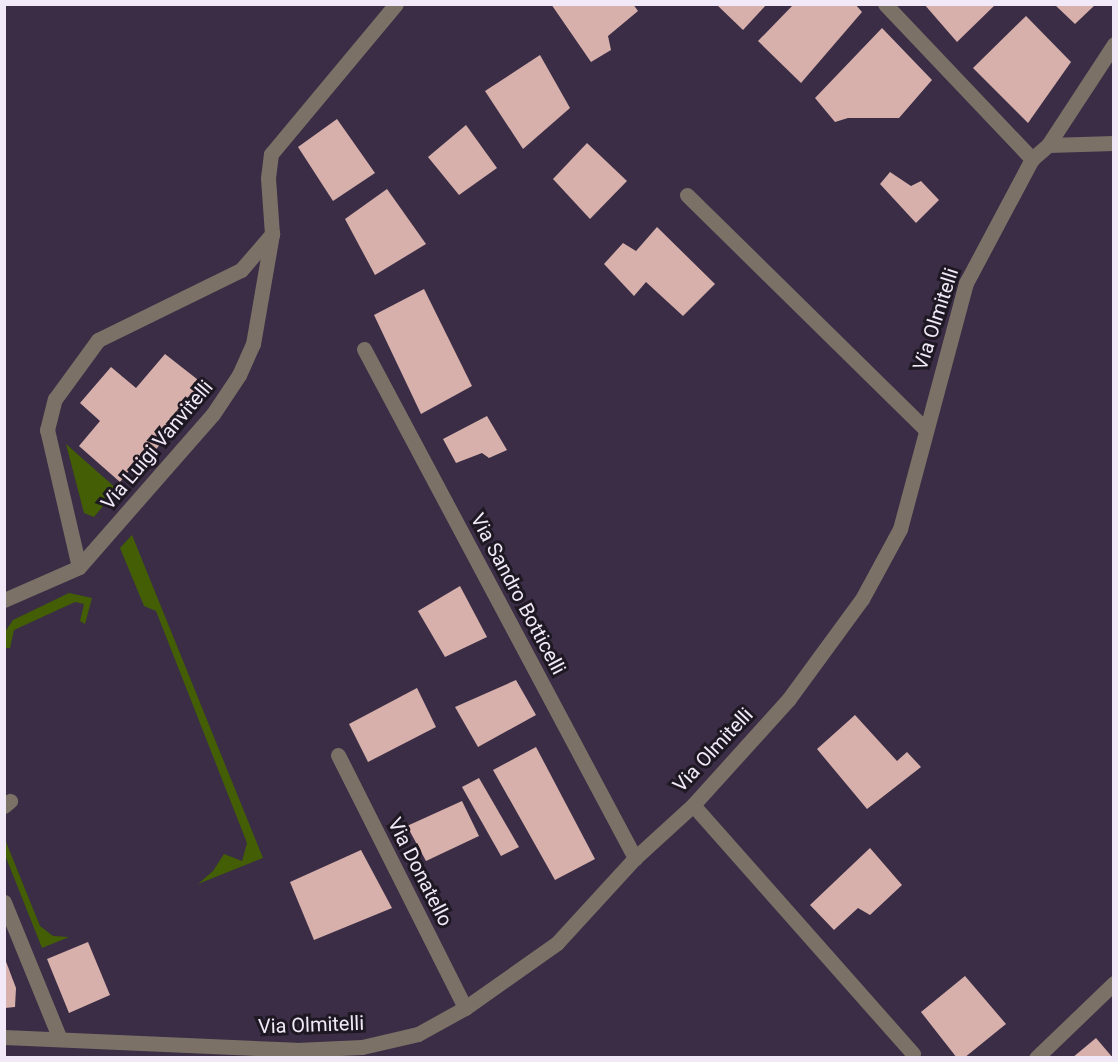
<!DOCTYPE html>
<style>
body{margin:0}
#map{position:relative;width:1118px;height:1062px;overflow:hidden;background:#3a2d45;font-family:Roboto,sans-serif}
div>[style]{position:absolute}
.green>*{inset:0;background:#435e04}
.building>*{inset:0;background:#d7b0ac}
.minor>*{height:15px;margin:-7.5px;padding:0 7.5px;transform-origin:7.5px;border-radius:7.5px;background:#7c7167}
span{translate:-50% -50%;white-space:nowrap;text-align:center;line-height:1.15;-webkit-text-stroke:6px #1e1823;paint-order:stroke}
.street-label{font-size:20px;color:#f1e8f8}
.frame{position:absolute;inset:0;border:6px solid #f1e8f8;pointer-events:none}
</style>
<div id="map">
<div class="green">
<i style="clip-path:polygon(66px 444px,117px 489px,94px 517px,84px 513px)"></i>
<i style="clip-path:polygon(132px 535px,263px 858px,198px 884px,213px 871px,224px 854px,242px 861px,247px 843px,156px 611px,144px 606px,120px 548px)"></i>
<i style="clip-path:polygon(69px 593px,92px 598px,85px 624px,80px 621px,84px 604px,75px 602px,14px 630px,10px 648px,5px 648px,5px 632px,13px 620px)"></i>
<i style="clip-path:polygon(4px 837px,40px 926px,53px 936px,69px 937px,42px 948px,5px 855px)"></i>
</div>
<div class="building">
<i style="clip-path:polygon(551px 4px,633px 4px,638px 11px,608px 36px,611px 50px,591px 62px)"></i>
<i style="clip-path:polygon(716px 4px,767px 4px,743px 30px)"></i>
<i style="clip-path:polygon(794px 4px,855px 4px,862px 12px,801px 83px,758px 41px)"></i>
<i style="clip-path:polygon(924px 4px,996px 4px,957px 42px)"></i>
<i style="clip-path:polygon(1054px 4px,1096px 4px,1075px 24px)"></i>
<i style="clip-path:polygon(1026px 16px,1071px 62px,1028px 123px,973px 68px)"></i>
<i style="clip-path:polygon(882px 28px,932px 80px,899px 118px,848px 118px,835px 122px,815px 98px)"></i>
<i style="clip-path:polygon(540px 55px,570px 108px,523px 149px,485px 91px)"></i>
<i style="clip-path:polygon(337px 119px,375px 173px,333px 201px,298px 147px)"></i>
<i style="clip-path:polygon(466px 125px,497px 168px,459px 195px,428px 157px)"></i>
<i style="clip-path:polygon(587px 143px,627px 181px,590px 219px,553px 179px)"></i>
<i style="clip-path:polygon(890px 172px,911px 186px,921px 181px,939px 200px,916px 223px,880px 184px)"></i>
<i style="clip-path:polygon(387px 189px,426px 244px,375px 275px,345px 219px)"></i>
<i style="clip-path:polygon(657px 227px,715px 284px,683px 316px,646px 282px,634px 296px,604px 264px,623px 243px,636px 251px)"></i>
<i style="clip-path:polygon(424px 289px,472px 386px,421px 414px,374px 315px)"></i>
<i style="clip-path:polygon(165px 354px,202px 383px,163px 429px,163px 440px,155px 451px,139px 458px,120px 482px,79px 446px,100px 421px,80px 403px,111px 367px,136px 388px)"></i>
<i style="clip-path:polygon(487px 416px,507px 450px,489px 458px,482px 453px,456px 463px,443px 439px)"></i>
<i style="clip-path:polygon(460px 586px,487px 637px,445px 657px,418px 611px)"></i>
<i style="clip-path:polygon(516px 680px,536px 715px,478px 747px,455px 707px)"></i>
<i style="clip-path:polygon(417px 688px,436px 727px,368px 762px,349px 724px)"></i>
<i style="clip-path:polygon(855px 715px,897px 761px,907px 752px,921px 767px,867px 809px,817px 749px)"></i>
<i style="clip-path:polygon(536px 747px,595px 859px,555px 880px,493px 770px)"></i>
<i style="clip-path:polygon(479px 778px,519px 847px,501px 856px,462px 787px)"></i>
<i style="clip-path:polygon(462px 801px,479px 836px,426px 861px,407px 826px)"></i>
<i style="clip-path:polygon(870px 848px,902px 885px,870px 915px,858px 908px,834px 930px,810px 905px)"></i>
<i style="clip-path:polygon(361px 850px,392px 908px,314px 940px,290px 882px)"></i>
<i style="clip-path:polygon(88px 942px,110px 995px,69px 1013px,47px 959px)"></i>
<i style="clip-path:polygon(5px 959px,16px 988px,15px 1007px,5px 1008px)"></i>
<i style="clip-path:polygon(965px 976px,1006px 1024px,964px 1058px,957px 1058px,921px 1012px)"></i>
<i style="clip-path:polygon(1096px 1038px,1113px 1058px,1072px 1058px)"></i>
</div>
<div class="minor">
<i style="left:885px;top:4px;width:214px;rotate:46.5deg"></i>
<i style="left:1048px;top:145px;width:66px;rotate:-1.7deg"></i>
<i style="left:687px;top:195px;width:334px;rotate:44.5deg"></i>
<i style="left:364px;top:349px;width:577px;rotate:61.97deg"></i>
<i style="left:79px;top:567px;width:141px;rotate:-103.1deg"></i>
<i style="left:47px;top:430px;width:32px;rotate:-76deg"></i>
<i style="left:55px;top:399px;width:73px;rotate:-53.9deg"></i>
<i style="left:98px;top:340px;width:159px;rotate:-26.1deg"></i>
<i style="left:241px;top:270px;width:48px;rotate:-49.3deg"></i>
<i style="left:272px;top:234px;width:56px;rotate:-94.1deg"></i>
<i style="left:268px;top:178px;width:24px;rotate:-83deg"></i>
<i style="left:271px;top:154px;width:195px;rotate:-50.2deg"></i>
<i style="left:4px;top:600px;width:82px;rotate:-23.7deg"></i>
<i style="left:79px;top:567px;width:203px;rotate:-48.8deg"></i>
<i style="left:213px;top:414px;width:47px;rotate:-56.3deg"></i>
<i style="left:239px;top:375px;width:34px;rotate:-66deg"></i>
<i style="left:253px;top:344px;width:112px;rotate:-80.2deg"></i>
<i style="left:338px;top:755px;width:283px;rotate:63.3deg"></i>
<i style="left:693px;top:805px;width:332px;rotate:48.5deg"></i>
<i style="left:4px;top:806px;width:8px;rotate:-40deg"></i>
<i style="left:4px;top:902px;width:148px;rotate:67.8deg"></i>
<i style="left:4px;top:1037px;width:292px;rotate:2.5deg"></i>
<i style="left:296px;top:1050px;width:66px;rotate:-2.6deg"></i>
<i style="left:362px;top:1047px;width:57px;rotate:-13.1deg"></i>
<i style="left:418px;top:1034px;width:54px;rotate:-29deg"></i>
<i style="left:465px;top:1008px;width:113px;rotate:-35.2deg"></i>
<i style="left:557px;top:943px;width:115px;rotate:-47.5deg"></i>
<i style="left:635px;top:858px;width:79px;rotate:-42.4deg"></i>
<i style="left:693px;top:805px;width:142px;rotate:-47.9deg"></i>
<i style="left:788px;top:700px;width:125px;rotate:-53.8deg"></i>
<i style="left:862px;top:599px;width:80px;rotate:-61.5deg"></i>
<i style="left:900px;top:529px;width:255px;rotate:-75deg"></i>
<i style="left:966px;top:283px;width:140px;rotate:-62deg"></i>
<i style="left:1032px;top:159px;width:21px;rotate:-41deg"></i>
<i style="left:1048px;top:145px;width:121px;rotate:-56.8deg"></i>
<i style="left:1036px;top:1058px;width:108px;rotate:-43.9deg"></i>
</div>
<div class="street-label">
<span style="left:936px;top:319px;rotate:-72deg">Via Olmitelli</span>
<span style="left:157px;top:445px;rotate:-50deg">Via Luigi Vanvitelli</span>
<span style="left:518px;top:594px;rotate:62deg">Via Sandro Botticelli</span>
<span style="left:713px;top:750px;rotate:-47deg">Via Olmitelli</span>
<span style="left:420px;top:872px;rotate:63deg">Via Donatello</span>
<span style="left:311px;top:1025px;rotate:-2deg">Via Olmitelli</span>
</div>
<div class="frame"></div>
</div>
